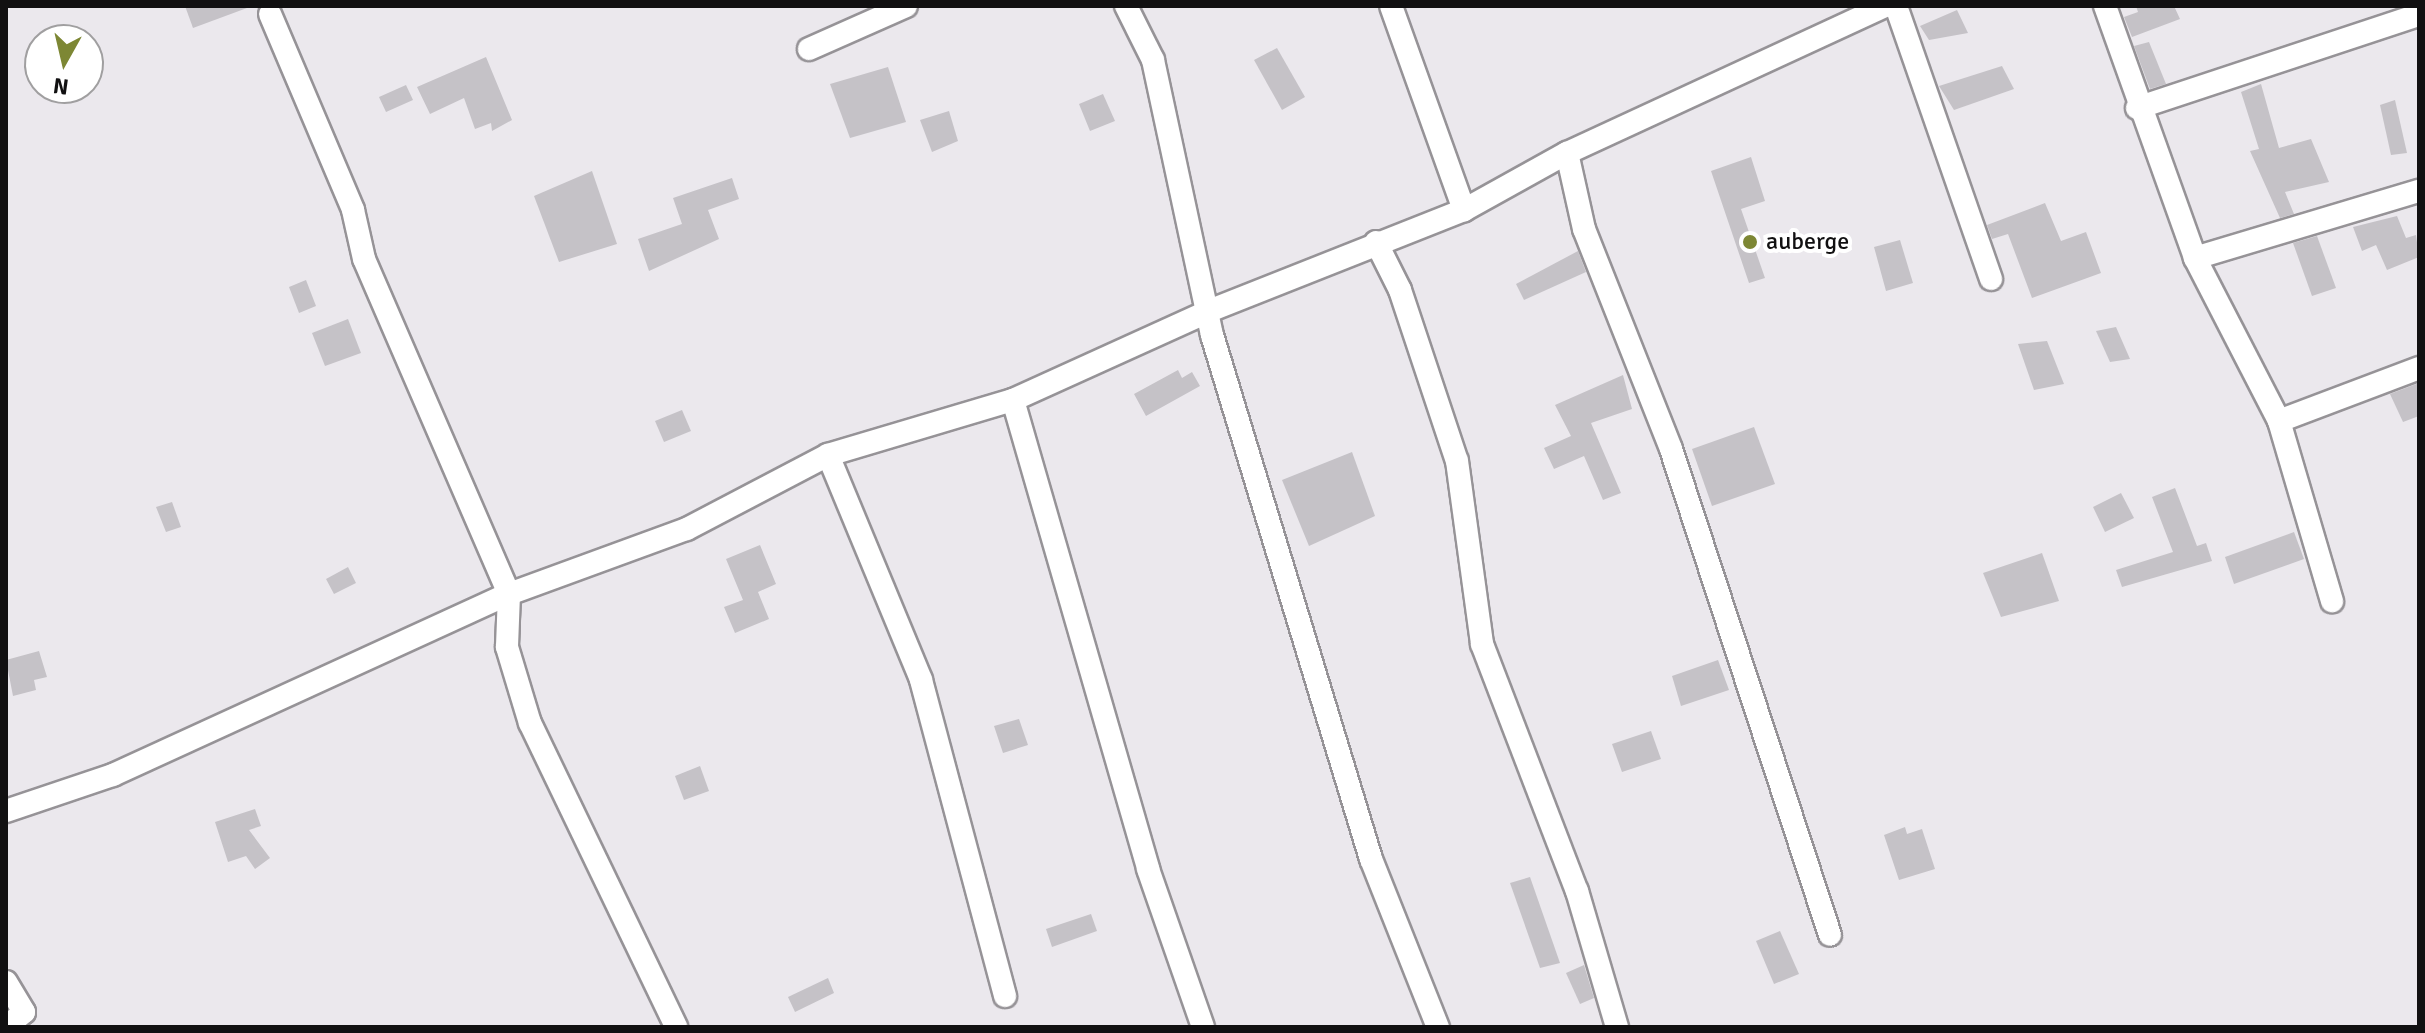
<!DOCTYPE html>
<style>
body{margin:0}
#map{position:relative;width:2425px;height:1033px;overflow:hidden;background:#ebe8ed;font-family:Signika,sans-serif}
div>[style]{position:absolute}
.building>*{inset:0;background:#c5c2c7}
.roads{filter:drop-shadow(2px 0 #969397) drop-shadow(-2px 0 #969397) drop-shadow(0 2px #969397) drop-shadow(0 -2px #969397)}
.street>*{height:22px;margin:-11px;padding:0 11px;transform-origin:11px;border-radius:11px;background:#fff}
.dots>*{width:22px;height:22px;translate:-50% -50%;box-sizing:border-box;border:4px solid #fff;border-radius:50%}
span{translate:-50% -50%;white-space:nowrap;text-align:center;line-height:1.15;-webkit-text-stroke:8px #fff;paint-order:stroke}
.poi-label{font-size:24px;color:#111011}
.left{translate:0 -50%;text-align:left}
.frame{position:absolute;inset:0;border:8px solid #111011;pointer-events:none}
.north{position:absolute;left:24px;top:24px;width:80px;height:80px;box-sizing:border-box;background:#fff;border:2px solid #a09fa0;border-radius:50%;rotate:188deg;font-size:22px;font-weight:700;line-height:32px;text-align:center;color:#111011}
.north::after{content:'';display:block;margin:auto;width:28px;height:36px;background:#7d8734;clip-path:polygon(50% 0,100% 100%,50% 72%,0 100%)}
</style>
<div id="map">
<div class="building">
<i style="clip-path:polygon(185px 6px,246px 6px,247px 8px,193px 28px)"></i>
<i style="clip-path:polygon(2136px 6px,2174px 6px,2180px 19px,2132px 37px,2124px 17px,2138px 12px)"></i>
<i style="clip-path:polygon(1957px 10px,1968px 33px,1929px 40px,1920px 26px)"></i>
<i style="clip-path:polygon(2149px 42px,2166px 84px,2150px 89px,2134px 46px)"></i>
<i style="clip-path:polygon(1277px 48px,1305px 97px,1282px 110px,1254px 60px)"></i>
<i style="clip-path:polygon(486px 57px,512px 120px,492px 131px,491px 123px,475px 129px,464px 98px,430px 114px,417px 87px)"></i>
<i style="clip-path:polygon(2002px 66px,2014px 89px,1954px 110px,1939px 86px)"></i>
<i style="clip-path:polygon(888px 67px,906px 122px,850px 138px,830px 84px)"></i>
<i style="clip-path:polygon(2261px 84px,2279px 148px,2311px 139px,2329px 182px,2285px 192px,2294px 214px,2280px 218px,2250px 151px,2259px 149px,2241px 92px)"></i>
<i style="clip-path:polygon(406px 85px,413px 100px,386px 112px,379px 97px)"></i>
<i style="clip-path:polygon(1103px 94px,1115px 121px,1090px 131px,1079px 104px)"></i>
<i style="clip-path:polygon(2395px 100px,2407px 153px,2391px 155px,2380px 105px)"></i>
<i style="clip-path:polygon(949px 111px,958px 141px,932px 152px,920px 120px)"></i>
<i style="clip-path:polygon(1751px 157px,1765px 201px,1741px 209px,1765px 278px,1749px 283px,1711px 171px)"></i>
<i style="clip-path:polygon(592px 171px,617px 244px,559px 262px,534px 196px)"></i>
<i style="clip-path:polygon(732px 178px,739px 199px,708px 210px,719px 239px,649px 271px,638px 239px,682px 224px,673px 198px)"></i>
<i style="clip-path:polygon(2045px 203px,2061px 241px,2086px 232px,2101px 273px,2032px 298px,2008px 234px,1992px 239px,1987px 225px)"></i>
<i style="clip-path:polygon(2397px 216px,2406px 238px,2416px 235px,2419px 257px,2387px 270px,2376px 245px,2362px 251px,2353px 227px)"></i>
<i style="clip-path:polygon(2317px 236px,2336px 288px,2312px 296px,2293px 243px)"></i>
<i style="clip-path:polygon(1900px 240px,1913px 283px,1886px 291px,1874px 247px)"></i>
<i style="clip-path:polygon(1578px 251px,1586px 272px,1524px 300px,1516px 284px)"></i>
<i style="clip-path:polygon(306px 280px,316px 306px,299px 313px,289px 287px)"></i>
<i style="clip-path:polygon(348px 319px,361px 353px,325px 366px,312px 333px)"></i>
<i style="clip-path:polygon(2116px 327px,2130px 359px,2110px 362px,2096px 331px)"></i>
<i style="clip-path:polygon(2047px 341px,2064px 384px,2034px 390px,2018px 344px)"></i>
<i style="clip-path:polygon(1178px 370px,1182px 378px,1192px 372px,1200px 386px,1146px 416px,1134px 394px)"></i>
<i style="clip-path:polygon(1623px 375px,1632px 409px,1591px 423px,1621px 493px,1603px 500px,1584px 456px,1554px 469px,1544px 448px,1571px 436px,1555px 405px)"></i>
<i style="clip-path:polygon(2419px 383px,2419px 416px,2403px 422px,2390px 394px)"></i>
<i style="clip-path:polygon(682px 410px,691px 431px,664px 442px,655px 421px)"></i>
<i style="clip-path:polygon(1754px 427px,1775px 484px,1712px 506px,1692px 449px)"></i>
<i style="clip-path:polygon(1352px 452px,1375px 516px,1309px 546px,1282px 480px)"></i>
<i style="clip-path:polygon(2175px 488px,2197px 546px,2206px 543px,2212px 561px,2122px 587px,2116px 570px,2173px 552px,2152px 497px)"></i>
<i style="clip-path:polygon(2121px 493px,2134px 518px,2105px 532px,2093px 507px)"></i>
<i style="clip-path:polygon(172px 502px,181px 527px,166px 532px,156px 507px)"></i>
<i style="clip-path:polygon(2294px 532px,2304px 559px,2234px 584px,2225px 557px)"></i>
<i style="clip-path:polygon(760px 545px,776px 584px,758px 592px,769px 619px,735px 633px,724px 607px,743px 600px,726px 559px)"></i>
<i style="clip-path:polygon(2042px 553px,2059px 601px,2001px 617px,1983px 573px)"></i>
<i style="clip-path:polygon(348px 567px,356px 583px,334px 594px,326px 579px)"></i>
<i style="clip-path:polygon(39px 651px,47px 677px,34px 680px,36px 690px,13px 696px,6px 660px)"></i>
<i style="clip-path:polygon(1718px 660px,1729px 690px,1681px 706px,1672px 676px)"></i>
<i style="clip-path:polygon(1019px 719px,1028px 745px,1003px 753px,994px 726px)"></i>
<i style="clip-path:polygon(1651px 731px,1661px 759px,1622px 772px,1612px 744px)"></i>
<i style="clip-path:polygon(700px 766px,709px 791px,684px 800px,675px 776px)"></i>
<i style="clip-path:polygon(255px 809px,261px 826px,249px 830px,270px 858px,255px 869px,246px 856px,228px 862px,215px 822px)"></i>
<i style="clip-path:polygon(1905px 827px,1907px 834px,1922px 829px,1935px 869px,1899px 880px,1884px 835px)"></i>
<i style="clip-path:polygon(1530px 877px,1560px 963px,1540px 968px,1510px 883px)"></i>
<i style="clip-path:polygon(1091px 914px,1097px 931px,1052px 947px,1046px 929px)"></i>
<i style="clip-path:polygon(1780px 931px,1799px 974px,1774px 984px,1756px 941px)"></i>
<i style="clip-path:polygon(1584px 965px,1594px 998px,1580px 1004px,1566px 973px)"></i>
<i style="clip-path:polygon(828px 978px,834px 993px,795px 1012px,788px 997px)"></i>
</div>
<div class="roads">
<div class="street">
<i style="left:1126px;top:6px;width:60px;rotate:63.4deg"></i>
<i style="left:1153px;top:60px;width:281px;rotate:77.9deg"></i>
<i style="left:1212px;top:335px;width:548px;rotate:73.12deg"></i>
<i style="left:1371px;top:859px;width:181px;rotate:68.3deg"></i>
<i style="left:1391px;top:6px;width:217px;rotate:70.3deg"></i>
<i style="left:1896px;top:6px;width:289px;rotate:70.8deg"></i>
<i style="left:2105px;top:6px;width:268px;rotate:70.3deg"></i>
<i style="left:2195px;top:258px;width:183px;rotate:62.7deg"></i>
<i style="left:2279px;top:421px;width:150px;rotate:-20.7deg"></i>
<i style="left:270px;top:14px;width:213px;rotate:67deg"></i>
<i style="left:353px;top:210px;width:50px;rotate:77.3deg"></i>
<i style="left:364px;top:259px;width:365px;rotate:66.6deg"></i>
<i style="left:509px;top:594px;width:53px;rotate:92.2deg"></i>
<i style="left:507px;top:647px;width:79px;rotate:73.2deg"></i>
<i style="left:530px;top:723px;width:337px;rotate:64.3deg"></i>
<i style="left:809px;top:49px;width:106px;rotate:-23.9deg"></i>
<i style="left:2137px;top:108px;width:297px;rotate:-18.3deg"></i>
<i style="left:1567px;top:153px;width:78px;rotate:77.4deg"></i>
<i style="left:1584px;top:229px;width:237px;rotate:68.4deg"></i>
<i style="left:1671px;top:449px;width:511px;rotate:71.88deg"></i>
<i style="left:1376px;top:242px;width:54px;rotate:63.4deg"></i>
<i style="left:1400px;top:290px;width:180px;rotate:71.6deg"></i>
<i style="left:1457px;top:461px;width:185px;rotate:82.2deg"></i>
<i style="left:1482px;top:644px;width:265px;rotate:69deg"></i>
<i style="left:1577px;top:891px;width:142px;rotate:73.6deg"></i>
<i style="left:2195px;top:258px;width:234px;rotate:-16.7deg"></i>
<i style="left:1013px;top:400px;width:488px;rotate:73.9deg"></i>
<i style="left:1148px;top:869px;width:167px;rotate:70.8deg"></i>
<i style="left:2279px;top:421px;width:188px;rotate:73.6deg"></i>
<i style="left:828px;top:455px;width:243px;rotate:67.5deg"></i>
<i style="left:921px;top:680px;width:327px;rotate:75.1deg"></i>
<i style="left:6px;top:811px;width:113px;rotate:-18.6deg"></i>
<i style="left:113px;top:775px;width:435px;rotate:-24.6deg"></i>
<i style="left:509px;top:594px;width:189px;rotate:-20.1deg"></i>
<i style="left:687px;top:529px;width:159px;rotate:-27.7deg"></i>
<i style="left:828px;top:455px;width:193px;rotate:-16.6deg"></i>
<i style="left:1013px;top:400px;width:215px;rotate:-24.4deg"></i>
<i style="left:1209px;top:311px;width:274px;rotate:-21.6deg"></i>
<i style="left:1464px;top:210px;width:118px;rotate:-29deg"></i>
<i style="left:1567px;top:153px;width:350px;rotate:-24.8deg"></i>
<i style="left:6px;top:982px;width:35px;rotate:59deg"></i>
<i style="left:24px;top:1012px;width:23px;rotate:140deg"></i>
</div>
</div>
<div class="dots">
<i style="left:1750px;top:242px;background:#7d8734"></i>
</div>
<div class="poi-label">
<span class="left" style="left:1766px;top:242px">auberge</span>
</div>
<div class="frame"></div>
<div class="north">N</div>
</div>
